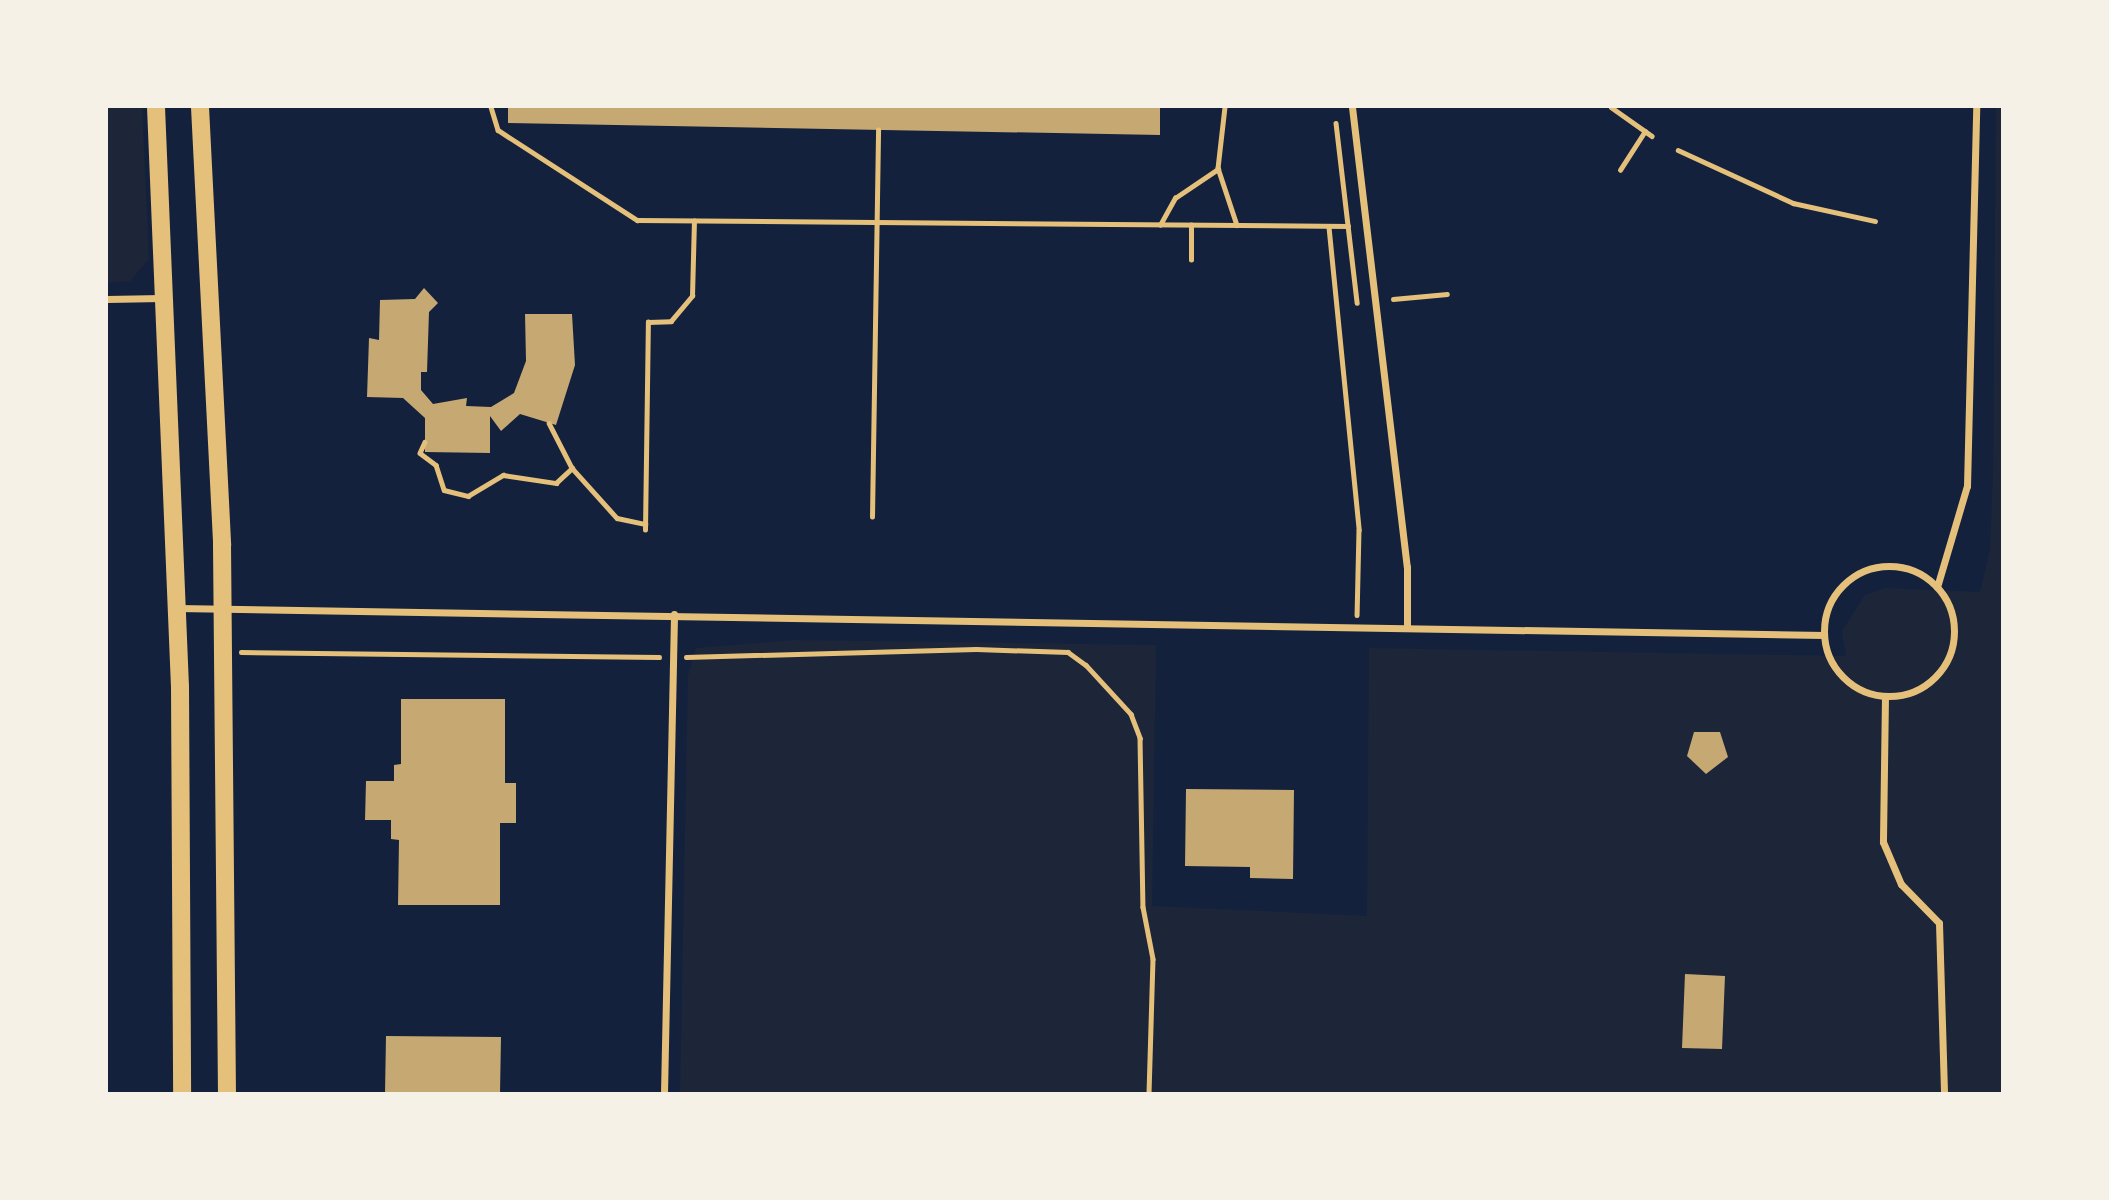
<!DOCTYPE html>
<style>
body{margin:0}
#map{position:relative;width:2109px;height:1200px;overflow:hidden;background:#14213d;font-family:Figtree,sans-serif}
div>[style]{position:absolute}
.green>*{inset:0;background:#1d2539}
.building>*{inset:0;background:#c6a872}
.path>*{height:4.5px;margin:-2.25px;padding:0 2.25px;transform-origin:2.25px;border-radius:2.25px;background:#e5c07b}
.minor>*{height:7px;margin:-3.5px;padding:0 3.5px;transform-origin:3.5px;border-radius:3.5px;background:#e5c07b}
.minor>.ring{margin:-3.5px;padding:0;box-sizing:content-box;background:none;border:7px solid #e5c07b;border-radius:50%}
.primary>*{height:18px;margin:-9px;padding:0 9px;transform-origin:9px;border-radius:9px;background:#e5c07b}
span{translate:-50% -50%;white-space:nowrap;text-align:center;line-height:1.15;-webkit-text-stroke:6px #f6f1e7;paint-order:stroke}
.frame{position:absolute;inset:0;border:108px solid #f6f1e7;pointer-events:none}
</style>
<div id="map">
<div class="green">
<i style="clip-path:polygon(107px 107px,142px 107px,149px 259px,130px 281px,107px 283px)"></i>
<i style="clip-path:polygon(1996px 107px,2002px 107px,2002px 1093px,680px 1093px,688px 675px,696px 648px,795px 640px,1156px 645px,1152px 906px,1367px 916px,1369px 648px,1846px 656px,1842px 631px,1865px 595px,1886px 588px,1980px 592px,1990px 550px,1993px 473px)"></i>
</div>
<div class="building">
<i style="clip-path:polygon(508px 107px,1160px 107px,1160px 135px,508px 123px)"></i>
<i style="clip-path:polygon(424px 288px,438px 303px,429px 312px,427px 372px,421px 372px,421px 390px,433px 404px,467px 398px,466px 406px,491px 407px,514px 393px,526px 361px,525px 314px,572px 314px,575px 365px,556px 425px,520px 414px,501px 431px,490px 416px,490px 453px,425px 452px,425px 418px,403px 398px,367px 397px,369px 338px,379px 340px,380px 300px,415px 299px)"></i>
<i style="clip-path:polygon(401px 699px,505px 699px,505px 783px,516px 783px,516px 823px,500px 823px,500px 905px,398px 905px,399px 840px,391px 839px,391px 820px,365px 820px,366px 781px,394px 781px,394px 765px,401px 764px)"></i>
<i style="clip-path:polygon(1694px 732px,1720px 732px,1728px 757px,1706px 774px,1687px 756px)"></i>
<i style="clip-path:polygon(1186px 789px,1294px 790px,1293px 879px,1250px 878px,1250px 867px,1185px 866px)"></i>
<i style="clip-path:polygon(1685px 974px,1725px 976px,1722px 1049px,1682px 1048px)"></i>
<i style="clip-path:polygon(386px 1036px,501px 1037px,500px 1093px,385px 1093px)"></i>
</div>
<div class="path">
<i style="left:491px;top:107px;width:24px;rotate:73deg"></i>
<i style="left:498px;top:130px;width:166px;rotate:32.9deg"></i>
<i style="left:637px;top:220px;width:711px;rotate:0.48deg"></i>
<i style="left:1225px;top:107px;width:61px;rotate:96.5deg"></i>
<i style="left:1218px;top:168px;width:60px;rotate:71.6deg"></i>
<i style="left:1611px;top:107px;width:50px;rotate:35.3deg"></i>
<i style="left:1336px;top:123px;width:181px;rotate:83.3deg"></i>
<i style="left:1678px;top:150px;width:127px;rotate:24.7deg"></i>
<i style="left:1793px;top:203px;width:84px;rotate:12.4deg"></i>
<i style="left:1620px;top:170px;width:46px;rotate:-57.3deg"></i>
<i style="left:1160px;top:225px;width:31px;rotate:-61deg"></i>
<i style="left:1175px;top:198px;width:52px;rotate:-34deg"></i>
<i style="left:1329px;top:227px;width:304px;rotate:84.3deg"></i>
<i style="left:1359px;top:530px;width:85px;rotate:91.3deg"></i>
<i style="left:1191px;top:260px;width:35px;rotate:-90deg"></i>
<i style="left:1393px;top:299px;width:54px;rotate:-5.3deg"></i>
<i style="left:549px;top:423px;width:51px;rotate:62.9deg"></i>
<i style="left:572px;top:468px;width:67px;rotate:48deg"></i>
<i style="left:617px;top:518px;width:29px;rotate:12deg"></i>
<i style="left:425px;top:442px;width:12px;rotate:114deg"></i>
<i style="left:420px;top:453px;width:20px;rotate:37deg"></i>
<i style="left:436px;top:465px;width:26px;rotate:72deg"></i>
<i style="left:444px;top:490px;width:25px;rotate:14deg"></i>
<i style="left:468px;top:496px;width:41px;rotate:-31deg"></i>
<i style="left:503px;top:475px;width:54px;rotate:8.6deg"></i>
<i style="left:556px;top:483px;width:22px;rotate:-43deg"></i>
<i style="left:872px;top:517px;width:387px;rotate:-89.1deg"></i>
<i style="left:645px;top:530px;width:208px;rotate:-89.2deg"></i>
<i style="left:648px;top:322px;width:23px;rotate:-2deg"></i>
<i style="left:671px;top:321px;width:33px;rotate:-50deg"></i>
<i style="left:692px;top:296px;width:75px;rotate:-88.5deg"></i>
<i style="left:241px;top:652px;width:418px;rotate:0.7deg"></i>
<i style="left:686px;top:657px;width:290px;rotate:-1.6deg"></i>
<i style="left:976px;top:649px;width:92px;rotate:1.9deg"></i>
<i style="left:1068px;top:652px;width:22px;rotate:36deg"></i>
<i style="left:1086px;top:665px;width:67px;rotate:47.4deg"></i>
<i style="left:1131px;top:714px;width:26px;rotate:69deg"></i>
<i style="left:1140px;top:738px;width:169px;rotate:89deg"></i>
<i style="left:1143px;top:907px;width:53px;rotate:79.1deg"></i>
<i style="left:1153px;top:959px;width:134px;rotate:91.7deg"></i>
</div>
<div class="minor">
<i style="left:1352px;top:107px;width:463px;rotate:83.2deg"></i>
<i style="left:1407px;top:567px;width:61px;rotate:90deg"></i>
<i style="left:107px;top:299px;width:54px;rotate:-1.1deg"></i>
<i class="ring" style="left:1824px;top:566px;width:123px;height:123px"></i>
<i style="left:1937px;top:587px;width:105px;rotate:-73.5deg"></i>
<i style="left:1967px;top:486px;width:379px;rotate:-88.6deg"></i>
<i style="left:177px;top:608px;width:1647px;rotate:0.94deg"></i>
<i style="left:1885px;top:696px;width:146px;rotate:90.8deg"></i>
<i style="left:1883px;top:842px;width:46px;rotate:66.8deg"></i>
<i style="left:1901px;top:884px;width:54px;rotate:45.7deg"></i>
<i style="left:1939px;top:923px;width:170px;rotate:88.3deg"></i>
<i style="left:664px;top:1093px;width:479px;rotate:-88.8deg"></i>
</div>
<div class="primary">
<i style="left:156px;top:107px;width:580px;rotate:87.63deg"></i>
<i style="left:180px;top:687px;width:406px;rotate:89.7deg"></i>
<i style="left:200px;top:107px;width:439px;rotate:87.1deg"></i>
<i style="left:222px;top:545px;width:548px;rotate:89.48deg"></i>
</div>
<div class="frame"></div>
</div>
